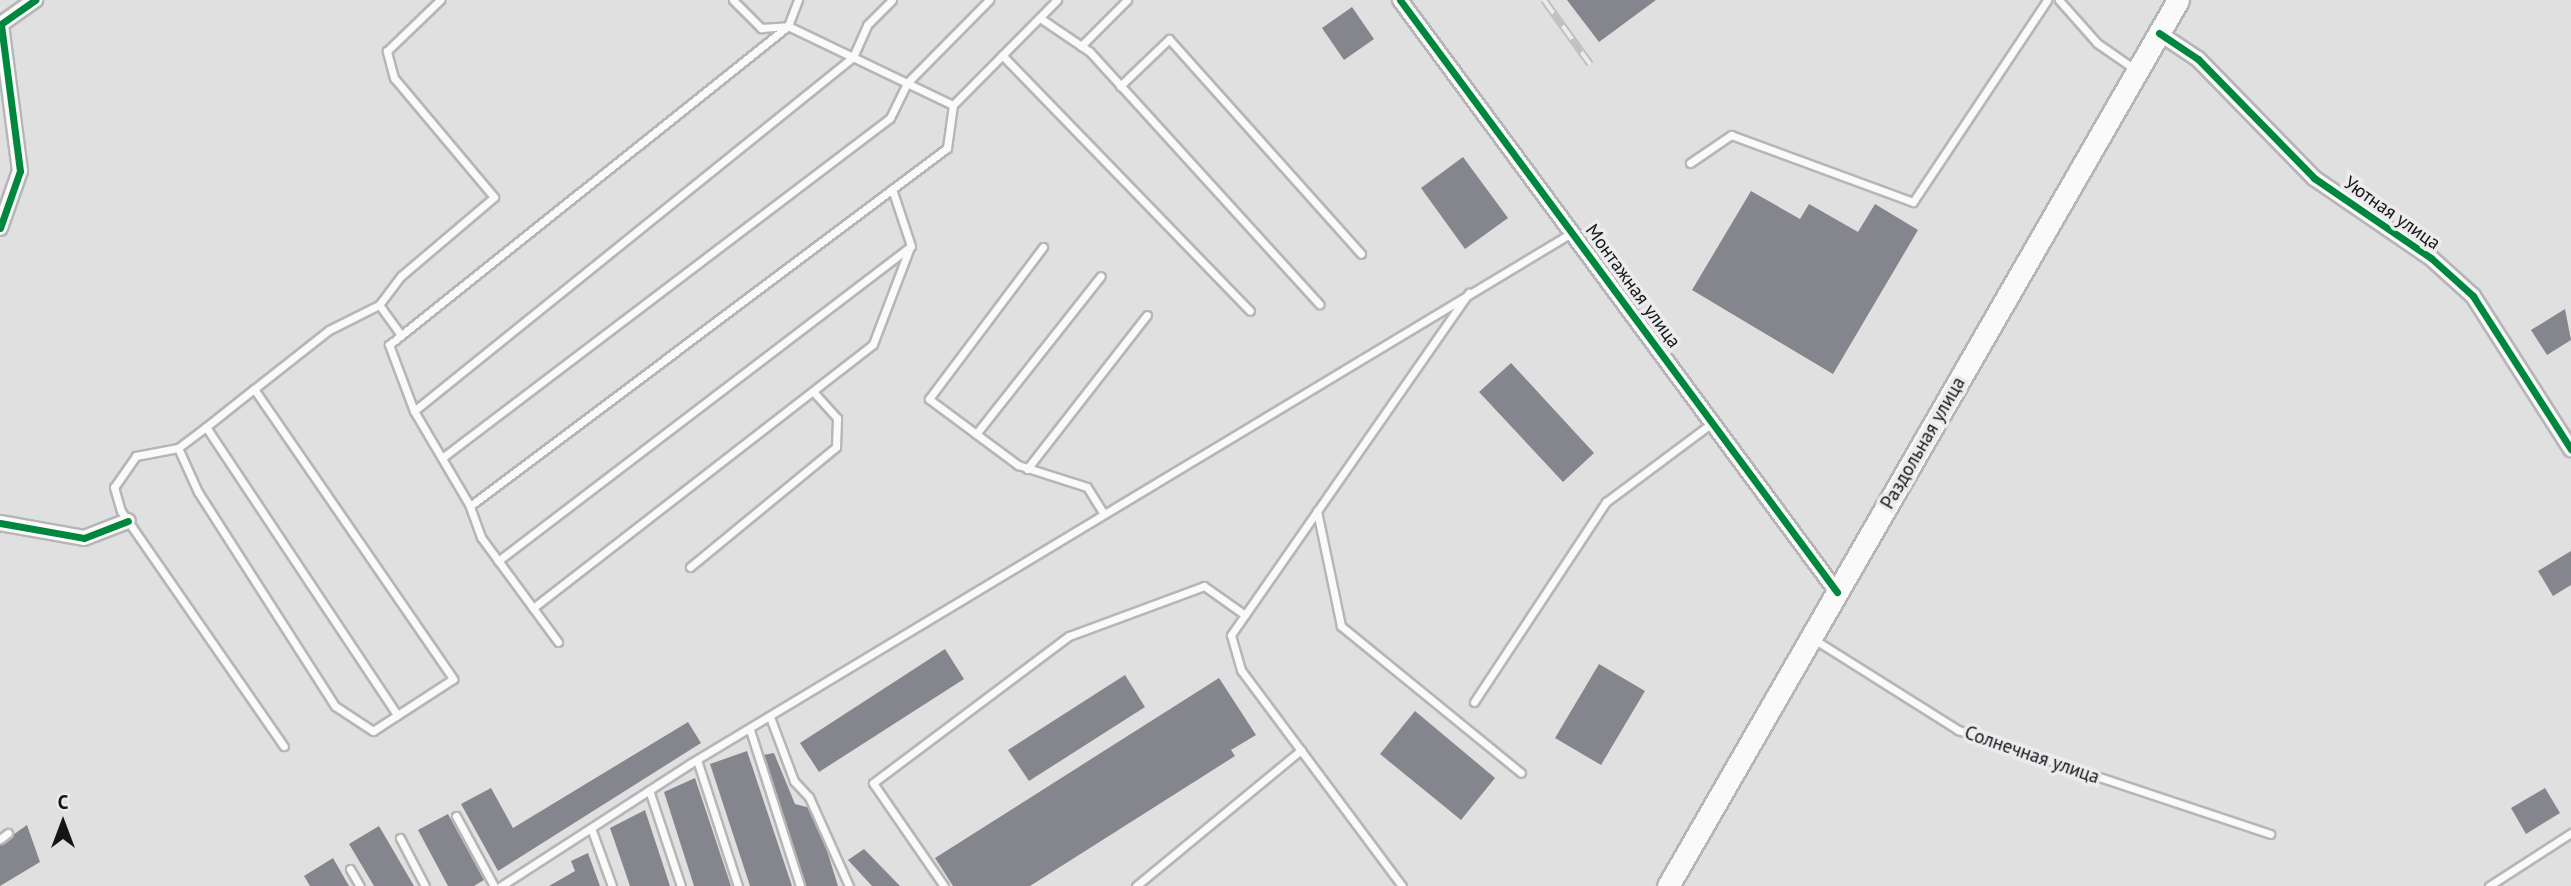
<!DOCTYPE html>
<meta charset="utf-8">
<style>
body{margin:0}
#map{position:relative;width:2571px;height:886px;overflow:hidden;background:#e0e0e1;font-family:"PT Sans",sans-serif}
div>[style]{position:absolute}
.building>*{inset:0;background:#85868d}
.roads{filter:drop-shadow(2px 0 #b6b6b7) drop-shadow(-2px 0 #b6b6b7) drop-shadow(0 2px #b6b6b7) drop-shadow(0 -2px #b6b6b7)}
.lane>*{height:7px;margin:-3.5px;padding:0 3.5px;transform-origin:3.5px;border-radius:3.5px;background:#fafafa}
.street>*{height:14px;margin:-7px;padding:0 7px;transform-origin:7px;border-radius:7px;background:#fafafa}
.secondary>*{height:21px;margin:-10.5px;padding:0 10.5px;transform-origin:10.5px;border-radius:10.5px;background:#fafafa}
.rail>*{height:8px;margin-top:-4px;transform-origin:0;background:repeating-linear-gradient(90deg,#ececef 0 16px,#c0c0c1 0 32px);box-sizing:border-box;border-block:2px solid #c0c0c1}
.cycleway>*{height:7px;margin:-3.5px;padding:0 3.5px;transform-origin:3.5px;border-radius:3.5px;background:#00873e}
span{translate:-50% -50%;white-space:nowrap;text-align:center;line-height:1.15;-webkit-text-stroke:7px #ececef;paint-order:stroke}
.street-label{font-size:19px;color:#151516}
.north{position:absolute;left:28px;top:788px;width:70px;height:70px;-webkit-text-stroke:5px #ececef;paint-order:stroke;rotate:0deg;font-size:19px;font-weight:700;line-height:28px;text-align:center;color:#151516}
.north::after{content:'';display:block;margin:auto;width:24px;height:32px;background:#151516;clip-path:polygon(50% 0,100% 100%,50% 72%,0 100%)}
</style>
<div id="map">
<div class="building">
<i style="clip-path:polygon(1567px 0,1656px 0,1599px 42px)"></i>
<i style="clip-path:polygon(1352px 7px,1374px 39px,1344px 60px,1322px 28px)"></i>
<i style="clip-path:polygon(1463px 157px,1508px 218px,1465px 249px,1421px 188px)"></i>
<i style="clip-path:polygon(1751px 191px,1800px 219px,1809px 204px,1858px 232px,1875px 204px,1918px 230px,1833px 374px,1692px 290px)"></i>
<i style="clip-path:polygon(2565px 309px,2571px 340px,2547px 355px,2531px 330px)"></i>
<i style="clip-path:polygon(1511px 363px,1594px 453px,1563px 482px,1479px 392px)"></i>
<i style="clip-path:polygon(2571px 551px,2571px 585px,2553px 596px,2538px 571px)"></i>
<i style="clip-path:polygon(945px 649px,964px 679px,819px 772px,800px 743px)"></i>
<i style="clip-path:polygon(1599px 664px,1645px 691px,1601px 765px,1555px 738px)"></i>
<i style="clip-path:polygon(1125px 675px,1145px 707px,1029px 781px,1008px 750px)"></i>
<i style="clip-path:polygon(1219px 678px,1256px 735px,1231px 750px,1235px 756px,1030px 886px,953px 886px,935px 858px)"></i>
<i style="clip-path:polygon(1415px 711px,1495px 778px,1461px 820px,1380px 754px)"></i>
<i style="clip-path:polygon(688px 722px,701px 743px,498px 871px,461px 804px,491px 788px,513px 828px)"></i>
<i style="clip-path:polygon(747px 751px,792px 886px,750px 886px,710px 764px)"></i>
<i style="clip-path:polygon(774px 753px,795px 804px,814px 809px,838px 886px,806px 886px,763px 755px)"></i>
<i style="clip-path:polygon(695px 778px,731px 886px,694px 886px,664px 792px)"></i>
<i style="clip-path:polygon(2545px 788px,2560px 813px,2526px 834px,2511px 808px)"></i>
<i style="clip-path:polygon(645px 810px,670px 886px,630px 886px,610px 828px)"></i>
<i style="clip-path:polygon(448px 814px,484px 880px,474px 886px,448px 886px,418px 830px)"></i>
<i style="clip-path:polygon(27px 825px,40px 862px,0 886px,0 844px)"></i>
<i style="clip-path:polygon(379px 826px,414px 886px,374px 886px,349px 844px)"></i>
<i style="clip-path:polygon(864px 849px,900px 886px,872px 886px,848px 860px)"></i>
<i style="clip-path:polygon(588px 853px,600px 886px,549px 886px,575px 871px,571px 861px)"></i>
<i style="clip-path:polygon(333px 858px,349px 886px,310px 886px,304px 876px)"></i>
</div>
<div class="roads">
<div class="lane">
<i style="left:733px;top:0;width:40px;rotate:45deg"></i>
<i style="left:761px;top:28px;width:27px;rotate:-4deg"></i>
<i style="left:788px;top:26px;width:183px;rotate:25.6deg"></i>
<i style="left:953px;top:105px;width:148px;rotate:-45.3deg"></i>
<i style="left:2059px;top:0;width:57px;rotate:48.5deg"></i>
<i style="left:2097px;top:43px;width:47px;rotate:34.7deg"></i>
<i style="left:1040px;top:18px;width:60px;rotate:34.2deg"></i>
<i style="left:1090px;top:52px;width:341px;rotate:47.7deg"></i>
<i style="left:1081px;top:46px;width:65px;rotate:-45deg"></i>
<i style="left:1002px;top:55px;width:356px;rotate:45.9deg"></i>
<i style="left:1120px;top:86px;width:68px;rotate:-43.8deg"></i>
<i style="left:1169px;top:39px;width:288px;rotate:48.2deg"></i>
<i style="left:1690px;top:163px;width:50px;rotate:-34.3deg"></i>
<i style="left:1731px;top:135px;width:194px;rotate:20.2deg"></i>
<i style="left:1913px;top:202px;width:242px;rotate:-56.4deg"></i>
<i style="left:1043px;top:247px;width:190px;rotate:126.9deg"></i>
<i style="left:929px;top:399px;width:111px;rotate:36.6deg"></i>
<i style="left:1018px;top:465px;width:72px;rotate:17.7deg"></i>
<i style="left:1087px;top:487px;width:32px;rotate:58deg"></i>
<i style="left:401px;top:335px;width:37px;rotate:-126deg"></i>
<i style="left:379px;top:305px;width:36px;rotate:-53deg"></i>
<i style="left:401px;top:276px;width:122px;rotate:-40.3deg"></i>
<i style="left:494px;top:197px;width:155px;rotate:-130deg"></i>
<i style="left:394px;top:78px;width:28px;rotate:-105deg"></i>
<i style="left:387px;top:51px;width:74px;rotate:-43.9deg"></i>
<i style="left:254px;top:389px;width:352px;rotate:55.5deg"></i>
<i style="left:453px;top:679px;width:95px;rotate:147deg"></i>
<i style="left:373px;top:731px;width:45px;rotate:-146.7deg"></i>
<i style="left:335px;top:706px;width:254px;rotate:-122.6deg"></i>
<i style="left:198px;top:492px;width:48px;rotate:-114.4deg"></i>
<i style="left:178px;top:448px;width:35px;rotate:-37deg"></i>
<i style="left:206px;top:427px;width:61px;rotate:-38.4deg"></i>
<i style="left:254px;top:389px;width:95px;rotate:-38.2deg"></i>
<i style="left:329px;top:330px;width:56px;rotate:-26.6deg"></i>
<i style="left:414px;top:411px;width:564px;rotate:-38.88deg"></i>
<i style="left:853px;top:57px;width:35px;rotate:-66deg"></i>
<i style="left:867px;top:25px;width:35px;rotate:-45deg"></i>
<i style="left:206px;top:427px;width:346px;rotate:56.4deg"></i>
<i style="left:976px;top:434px;width:201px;rotate:-51.7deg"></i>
<i style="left:178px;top:448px;width:43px;rotate:169.2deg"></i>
<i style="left:136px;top:456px;width:38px;rotate:125deg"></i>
<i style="left:114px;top:487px;width:25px;rotate:74deg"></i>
<i style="left:121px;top:511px;width:286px;rotate:55.3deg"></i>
<i style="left:442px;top:458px;width:562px;rotate:-37.2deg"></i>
<i style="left:890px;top:118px;width:39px;rotate:-64deg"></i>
<i style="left:907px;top:83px;width:117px;rotate:-45.3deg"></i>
<i style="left:1027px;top:469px;width:195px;rotate:-52.1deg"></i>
<i style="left:470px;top:506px;width:110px;rotate:-120.5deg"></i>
<i style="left:414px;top:411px;width:71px;rotate:-110.7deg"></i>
<i style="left:389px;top:345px;width:511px;rotate:-38.64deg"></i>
<i style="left:788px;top:26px;width:28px;rotate:-69deg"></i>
<i style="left:1317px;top:511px;width:117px;rotate:78.2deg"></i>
<i style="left:1341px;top:626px;width:232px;rotate:39.2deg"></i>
<i style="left:498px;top:561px;width:519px;rotate:-37.33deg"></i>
<i style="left:911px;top:246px;width:60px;rotate:-108.4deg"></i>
<i style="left:690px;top:567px;width:189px;rotate:-39.4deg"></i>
<i style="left:836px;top:447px;width:29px;rotate:-88deg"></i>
<i style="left:837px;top:418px;width:36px;rotate:-132deg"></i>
<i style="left:533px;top:608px;width:430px;rotate:-37.8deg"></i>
<i style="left:873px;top:344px;width:104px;rotate:-69.1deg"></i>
<i style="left:1812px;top:638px;width:173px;rotate:32.2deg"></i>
<i style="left:1958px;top:730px;width:329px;rotate:18.4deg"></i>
<i style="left:558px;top:642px;width:130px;rotate:-126.3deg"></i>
<i style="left:481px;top:537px;width:33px;rotate:-110deg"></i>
<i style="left:470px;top:506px;width:596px;rotate:-36.89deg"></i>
<i style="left:947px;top:148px;width:43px;rotate:-82.1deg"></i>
<i style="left:1474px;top:702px;width:240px;rotate:-56.6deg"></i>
<i style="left:1606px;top:502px;width:132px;rotate:-36.7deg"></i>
<i style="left:770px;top:717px;width:68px;rotate:69.4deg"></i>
<i style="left:794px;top:781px;width:22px;rotate:47deg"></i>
<i style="left:809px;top:797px;width:98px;rotate:65.8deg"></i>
<i style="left:750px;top:730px;width:164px;rotate:72.2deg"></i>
<i style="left:697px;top:760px;width:133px;rotate:72deg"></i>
<i style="left:649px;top:790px;width:101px;rotate:71.6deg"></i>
<i style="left:456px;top:816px;width:80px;rotate:61.5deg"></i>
<i style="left:591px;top:828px;width:62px;rotate:70.1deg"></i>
<i style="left:400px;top:838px;width:54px;rotate:62.5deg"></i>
<i style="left:0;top:839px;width:10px;rotate:-37deg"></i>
<i style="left:350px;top:869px;width:20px;rotate:60deg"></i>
<i style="left:501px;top:886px;width:226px;rotate:-32.9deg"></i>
<i style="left:691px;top:763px;width:1030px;rotate:-31.05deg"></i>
<i style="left:944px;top:886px;width:125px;rotate:-124.6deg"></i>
<i style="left:873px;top:783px;width:245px;rotate:-36.9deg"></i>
<i style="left:1069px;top:636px;width:144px;rotate:-20.3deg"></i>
<i style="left:1204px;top:586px;width:50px;rotate:35.3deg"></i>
<i style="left:1136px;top:886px;width:214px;rotate:-39.5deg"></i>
<i style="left:1402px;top:886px;width:269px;rotate:-126.7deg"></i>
<i style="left:1241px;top:670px;width:36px;rotate:-106deg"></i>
<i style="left:1231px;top:635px;width:417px;rotate:-55.2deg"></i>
<i style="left:2489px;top:886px;width:98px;rotate:-32.9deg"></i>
</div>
<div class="street">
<i style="left:1400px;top:0;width:736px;rotate:53.57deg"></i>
<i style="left:2159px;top:33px;width:47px;rotate:33.7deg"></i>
<i style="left:2198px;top:59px;width:166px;rotate:45.7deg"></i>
<i style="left:2314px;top:178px;width:142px;rotate:34.4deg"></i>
<i style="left:2431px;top:258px;width:57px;rotate:42.1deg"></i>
<i style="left:2473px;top:296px;width:182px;rotate:57.4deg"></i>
<i style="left:0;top:228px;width:60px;rotate:-70.7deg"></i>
<i style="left:20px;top:171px;width:148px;rotate:-97.4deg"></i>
<i style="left:1px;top:24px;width:42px;rotate:-35.2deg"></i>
<i style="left:0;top:523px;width:85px;rotate:10.1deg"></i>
<i style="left:84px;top:538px;width:47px;rotate:-21.1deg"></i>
</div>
<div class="secondary">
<i style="left:1668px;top:886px;width:1022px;rotate:-60.07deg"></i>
</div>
</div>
<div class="rail">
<i style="left:1544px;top:0;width:79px;rotate:54.3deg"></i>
</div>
<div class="cycleway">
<i style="left:1400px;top:0;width:736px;rotate:53.57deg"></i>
<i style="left:2159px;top:33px;width:47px;rotate:33.7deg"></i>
<i style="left:2198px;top:59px;width:166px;rotate:45.7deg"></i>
<i style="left:2314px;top:178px;width:142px;rotate:34.4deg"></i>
<i style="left:2431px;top:258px;width:57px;rotate:42.1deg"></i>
<i style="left:2473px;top:296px;width:182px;rotate:57.4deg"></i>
<i style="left:0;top:228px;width:60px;rotate:-70.7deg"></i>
<i style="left:20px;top:171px;width:148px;rotate:-97.4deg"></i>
<i style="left:1px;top:24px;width:42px;rotate:-35.2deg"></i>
<i style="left:0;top:523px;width:85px;rotate:10.1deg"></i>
<i style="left:84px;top:538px;width:47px;rotate:-21.1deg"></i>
</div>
<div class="street-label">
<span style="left:2392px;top:213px;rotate:35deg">Уютная улица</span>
<span style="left:1633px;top:286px;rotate:54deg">Монтажная улица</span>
<span style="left:1923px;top:443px;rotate:-60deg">Раздольная улица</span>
<span style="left:2032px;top:755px;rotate:19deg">Солнечная улица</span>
</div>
<div class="north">С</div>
</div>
